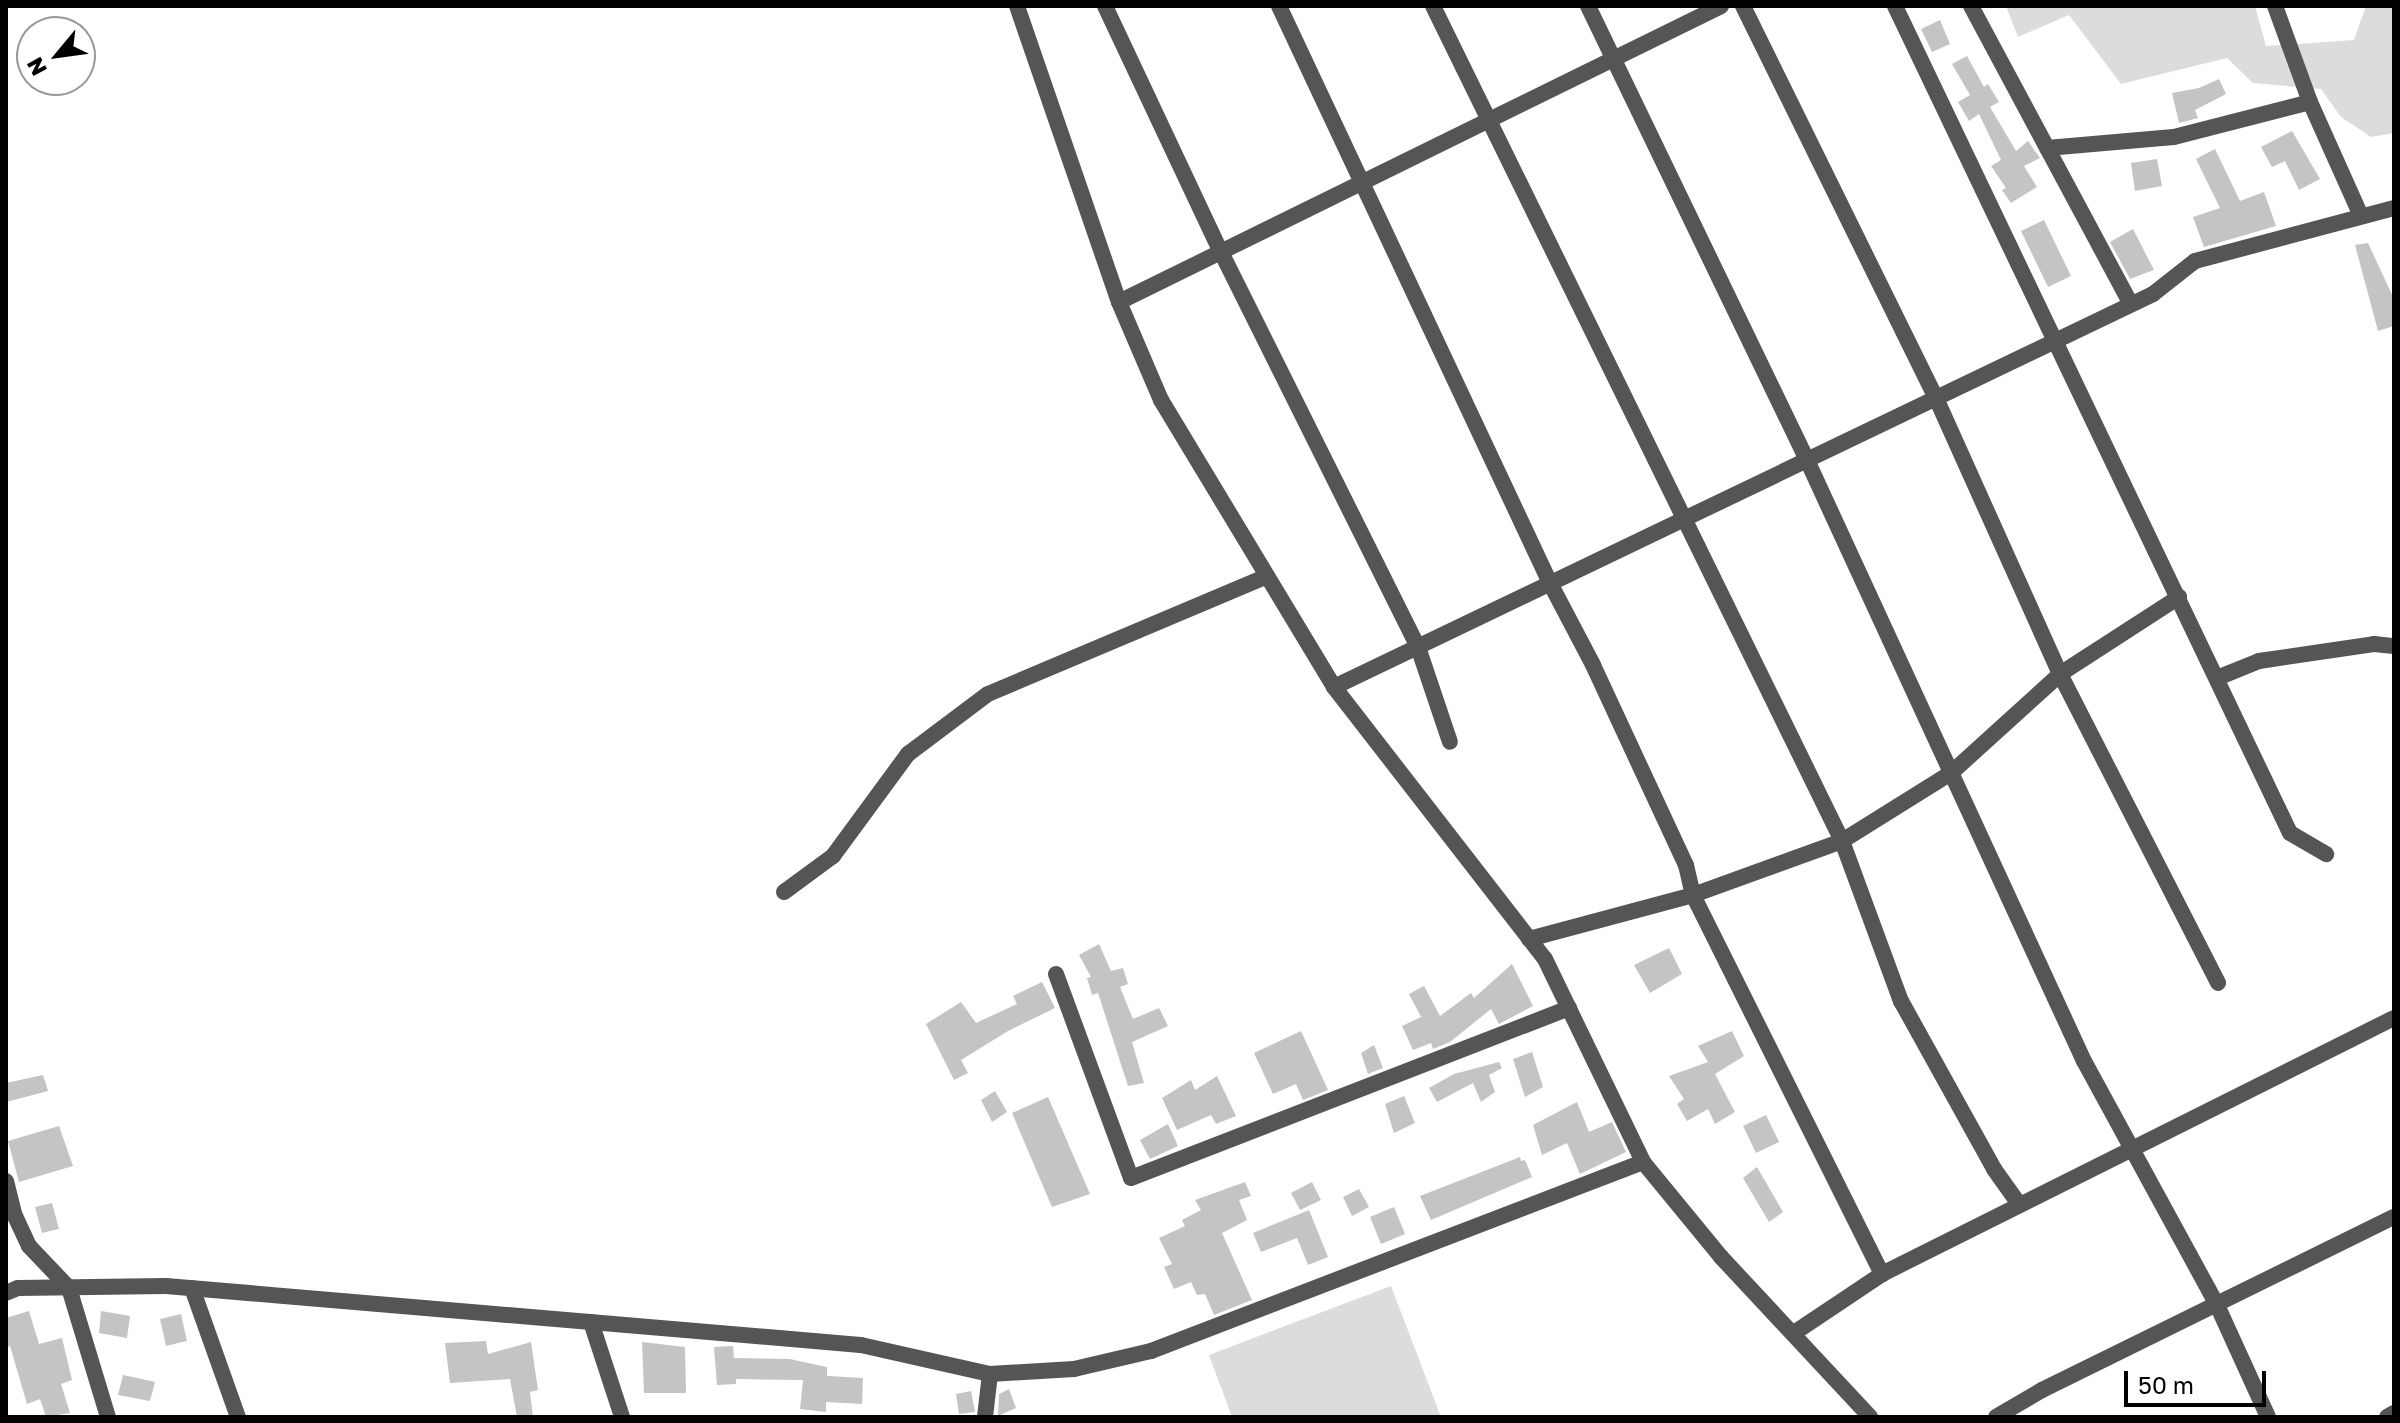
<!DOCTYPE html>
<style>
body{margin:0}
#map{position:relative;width:2400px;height:1423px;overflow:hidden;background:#fff;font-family:"Golos Text",sans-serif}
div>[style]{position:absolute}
.green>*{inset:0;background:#dcdcdc}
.building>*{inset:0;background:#c4c4c4}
.minor>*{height:16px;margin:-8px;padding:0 8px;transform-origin:8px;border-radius:8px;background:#555}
.tertiary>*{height:16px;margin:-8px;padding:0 8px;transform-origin:8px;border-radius:8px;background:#555}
span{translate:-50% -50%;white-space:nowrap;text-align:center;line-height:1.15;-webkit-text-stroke:7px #fff;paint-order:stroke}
.frame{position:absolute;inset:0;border:8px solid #000;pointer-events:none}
.north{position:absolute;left:16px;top:16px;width:80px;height:80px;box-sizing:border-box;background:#fff;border:2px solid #999;border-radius:50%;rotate:241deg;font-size:22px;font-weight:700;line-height:32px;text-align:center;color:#000}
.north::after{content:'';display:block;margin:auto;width:28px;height:36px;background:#000;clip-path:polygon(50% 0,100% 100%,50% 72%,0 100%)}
.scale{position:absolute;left:2124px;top:1371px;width:142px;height:36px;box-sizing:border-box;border:4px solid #000;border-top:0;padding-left:10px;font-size:24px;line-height:28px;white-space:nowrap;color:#000;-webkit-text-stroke:6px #fff;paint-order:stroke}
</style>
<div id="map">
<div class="green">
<i style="clip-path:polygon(2006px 6px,2255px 6px,2266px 46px,2354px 40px,2366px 6px,2394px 6px,2394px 133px,2371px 137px,2341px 117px,2321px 89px,2253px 83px,2227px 58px,2121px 84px,2069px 15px,2018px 37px)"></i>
<i style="clip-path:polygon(1391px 1286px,1441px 1417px,1232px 1417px,1209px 1355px)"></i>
</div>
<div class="building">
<i style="clip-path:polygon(1940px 20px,1950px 44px,1932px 52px,1921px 29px)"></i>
<i style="clip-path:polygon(1967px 56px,1984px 87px,1988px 84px,1999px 102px,1990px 107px,2016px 151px,2028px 141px,2040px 158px,2024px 166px,2037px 187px,2011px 203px,2002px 190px,2006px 188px,1991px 166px,2001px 160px,1979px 114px,1969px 121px,1958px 102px,1970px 95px,1952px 64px)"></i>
<i style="clip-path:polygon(2219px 79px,2226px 94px,2195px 110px,2198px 118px,2179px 123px,2172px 93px,2199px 88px)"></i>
<i style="clip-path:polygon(2292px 131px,2320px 179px,2299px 190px,2285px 161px,2272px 167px,2261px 147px)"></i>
<i style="clip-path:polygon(2215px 149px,2240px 201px,2264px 192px,2276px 226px,2204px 247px,2193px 217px,2220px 208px,2196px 159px)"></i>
<i style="clip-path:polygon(2157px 159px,2162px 186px,2135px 191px,2131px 163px)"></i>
<i style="clip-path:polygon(2044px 220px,2071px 276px,2048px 287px,2021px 231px)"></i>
<i style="clip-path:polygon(2133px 229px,2154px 270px,2130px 279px,2110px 242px)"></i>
<i style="clip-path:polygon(2368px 243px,2394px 299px,2394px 326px,2378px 331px,2355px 245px)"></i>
<i style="clip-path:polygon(1099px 944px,1111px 971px,1123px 968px,1128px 984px,1120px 987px,1133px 1019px,1159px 1008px,1168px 1026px,1132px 1042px,1144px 1083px,1128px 1086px,1098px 993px,1092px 995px,1087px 978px,1091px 977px,1079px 955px)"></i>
<i style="clip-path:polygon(1669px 948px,1682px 974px,1650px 993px,1634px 965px)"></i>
<i style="clip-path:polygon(1512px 964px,1533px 1006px,1499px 1024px,1491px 1009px,1450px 1042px,1433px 1049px,1431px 1043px,1413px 1050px,1402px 1026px,1421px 1017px,1409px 994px,1424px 986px,1440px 1016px,1471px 993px,1474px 998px)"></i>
<i style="clip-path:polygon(1042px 982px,1055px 1008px,1008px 1031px,961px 1060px,968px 1073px,954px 1080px,926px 1024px,961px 1002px,976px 1023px,1017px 1004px,1013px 996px)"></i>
<i style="clip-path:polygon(1301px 1031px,1328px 1090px,1303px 1100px,1296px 1084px,1273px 1094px,1254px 1053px)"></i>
<i style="clip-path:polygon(1732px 1031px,1744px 1056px,1715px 1074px,1735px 1112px,1715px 1124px,1708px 1109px,1687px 1121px,1677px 1104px,1684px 1099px,1669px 1076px,1708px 1062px,1698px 1046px)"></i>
<i style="clip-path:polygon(1374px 1045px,1383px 1068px,1368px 1074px,1361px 1053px)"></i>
<i style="clip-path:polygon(1532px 1052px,1543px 1087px,1525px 1097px,1513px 1059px)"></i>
<i style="clip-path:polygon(1499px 1062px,1502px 1068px,1489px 1075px,1495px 1092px,1481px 1102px,1473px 1083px,1437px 1102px,1429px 1088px,1454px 1074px)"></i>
<i style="clip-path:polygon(43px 1075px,48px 1091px,6px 1102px,6px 1083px)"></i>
<i style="clip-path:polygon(1217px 1076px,1236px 1116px,1216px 1124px,1211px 1115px,1177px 1130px,1162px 1098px,1191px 1080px,1195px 1090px)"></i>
<i style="clip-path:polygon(995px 1091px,1007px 1112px,992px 1122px,981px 1100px)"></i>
<i style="clip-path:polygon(1404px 1096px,1415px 1123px,1394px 1133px,1385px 1104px)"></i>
<i style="clip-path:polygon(1048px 1097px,1090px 1194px,1052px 1207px,1012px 1113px)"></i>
<i style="clip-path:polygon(1577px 1102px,1589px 1132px,1612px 1122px,1626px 1152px,1580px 1174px,1567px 1143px,1542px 1155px,1533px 1125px)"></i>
<i style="clip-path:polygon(1766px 1115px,1779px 1142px,1756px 1153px,1743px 1126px)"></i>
<i style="clip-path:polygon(1168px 1124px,1178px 1146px,1150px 1159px,1140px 1140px)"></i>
<i style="clip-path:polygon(59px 1126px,73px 1166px,19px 1182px,8px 1141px)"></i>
<i style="clip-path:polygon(1520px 1157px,1521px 1161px,1525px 1160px,1532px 1177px,1431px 1220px,1420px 1196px)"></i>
<i style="clip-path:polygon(1757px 1167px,1783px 1212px,1769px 1222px,1743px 1178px)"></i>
<i style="clip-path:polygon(1245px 1182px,1251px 1196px,1239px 1200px,1247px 1220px,1222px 1233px,1252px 1300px,1214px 1315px,1205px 1294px,1197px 1295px,1191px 1282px,1174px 1289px,1164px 1267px,1172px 1264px,1159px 1238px,1185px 1226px,1182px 1220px,1201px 1210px,1195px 1200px)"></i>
<i style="clip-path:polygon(1312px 1182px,1321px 1200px,1300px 1210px,1291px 1193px)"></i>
<i style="clip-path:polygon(1359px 1189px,1369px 1207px,1352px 1216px,1343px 1197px)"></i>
<i style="clip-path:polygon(52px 1203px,59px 1229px,42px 1233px,35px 1207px)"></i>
<i style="clip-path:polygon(1394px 1207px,1405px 1234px,1381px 1244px,1370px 1217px)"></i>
<i style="clip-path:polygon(1309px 1210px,1328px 1257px,1308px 1265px,1297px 1238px,1261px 1252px,1253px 1233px)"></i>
<i style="clip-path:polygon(29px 1311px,39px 1344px,62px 1338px,72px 1380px,61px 1384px,70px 1413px,46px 1417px,40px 1399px,27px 1404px,10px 1346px,6px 1347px,6px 1318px)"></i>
<i style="clip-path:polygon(101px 1311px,130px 1316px,127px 1338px,99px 1333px)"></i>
<i style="clip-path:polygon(181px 1314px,187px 1341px,166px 1346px,160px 1319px)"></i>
<i style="clip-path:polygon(486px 1341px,488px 1354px,531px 1342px,538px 1390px,530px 1392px,533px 1417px,517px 1417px,510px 1379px,450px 1383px,445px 1343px)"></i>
<i style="clip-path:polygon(642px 1342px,685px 1347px,686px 1393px,644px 1393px)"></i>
<i style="clip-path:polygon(733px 1346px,734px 1358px,790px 1359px,827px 1367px,827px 1376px,863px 1378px,862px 1404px,826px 1402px,826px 1412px,800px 1409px,803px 1380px,736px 1379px,736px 1384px,717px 1385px,714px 1347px)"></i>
<i style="clip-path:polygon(123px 1375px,155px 1382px,150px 1401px,118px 1395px)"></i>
<i style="clip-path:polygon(1009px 1389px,1016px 1408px,998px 1416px,999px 1394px)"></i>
<i style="clip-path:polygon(971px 1391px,975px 1412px,959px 1414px,956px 1394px)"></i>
</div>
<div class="minor">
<i style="left:1105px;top:6px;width:272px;rotate:64.8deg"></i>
<i style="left:1221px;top:252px;width:441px;rotate:63.5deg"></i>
<i style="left:1418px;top:647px;width:100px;rotate:71.4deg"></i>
<i style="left:1279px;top:6px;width:637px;rotate:64.84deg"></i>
<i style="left:1550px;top:583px;width:93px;rotate:62.3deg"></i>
<i style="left:1593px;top:665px;width:221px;rotate:65.1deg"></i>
<i style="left:1686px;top:865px;width:31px;rotate:77deg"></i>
<i style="left:1693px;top:895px;width:424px;rotate:63.5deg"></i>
<i style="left:1433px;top:6px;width:930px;rotate:63.9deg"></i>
<i style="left:1842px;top:841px;width:171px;rotate:69.8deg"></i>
<i style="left:1901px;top:1001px;width:192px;rotate:61deg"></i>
<i style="left:1994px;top:1169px;width:43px;rotate:54.5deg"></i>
<i style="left:1588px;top:6px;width:504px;rotate:64.25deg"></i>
<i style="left:1807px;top:460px;width:662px;rotate:65.26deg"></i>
<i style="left:2084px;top:1061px;width:278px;rotate:61.4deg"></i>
<i style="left:2217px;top:1305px;width:123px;rotate:65.5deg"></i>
<i style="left:1743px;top:6px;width:437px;rotate:63.8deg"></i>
<i style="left:1936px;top:398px;width:303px;rotate:65.8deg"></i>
<i style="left:2060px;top:674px;width:347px;rotate:62.9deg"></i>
<i style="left:1895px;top:6px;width:916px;rotate:64.47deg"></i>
<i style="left:2290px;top:833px;width:42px;rotate:30.3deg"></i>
<i style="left:1971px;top:6px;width:338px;rotate:61.8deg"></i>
<i style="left:2275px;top:6px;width:102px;rotate:70deg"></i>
<i style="left:2310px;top:102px;width:125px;rotate:65.9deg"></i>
<i style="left:2047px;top:148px;width:127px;rotate:-5deg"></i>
<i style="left:2174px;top:137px;width:140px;rotate:-14.4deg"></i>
<i style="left:1119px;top:302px;width:671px;rotate:-26.18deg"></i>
<i style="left:2217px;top:678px;width:45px;rotate:-22deg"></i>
<i style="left:2259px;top:661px;width:116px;rotate:-8.4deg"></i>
<i style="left:2374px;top:644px;width:20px;rotate:6deg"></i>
<i style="left:1334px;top:687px;width:908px;rotate:-25.63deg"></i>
<i style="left:2153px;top:294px;width:53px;rotate:-38.2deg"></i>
<i style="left:2195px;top:261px;width:206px;rotate:-14.9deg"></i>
<i style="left:784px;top:892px;width:61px;rotate:-36.3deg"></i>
<i style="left:833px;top:856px;width:127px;rotate:-53.7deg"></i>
<i style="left:908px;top:754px;width:100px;rotate:-36.9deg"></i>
<i style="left:988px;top:694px;width:303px;rotate:-22.9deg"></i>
<i style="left:1529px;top:939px;width:170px;rotate:-15deg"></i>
<i style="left:1693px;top:895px;width:158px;rotate:-19.9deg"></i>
<i style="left:1842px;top:841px;width:128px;rotate:-32deg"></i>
<i style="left:1951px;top:773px;width:147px;rotate:-42.2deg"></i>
<i style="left:2060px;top:674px;width:142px;rotate:-32.9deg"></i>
<i style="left:1056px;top:974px;width:217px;rotate:69.8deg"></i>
<i style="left:1131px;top:1178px;width:470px;rotate:-21.2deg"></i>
<i style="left:6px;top:1181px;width:36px;rotate:76deg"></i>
<i style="left:15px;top:1216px;width:33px;rotate:65deg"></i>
<i style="left:29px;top:1246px;width:58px;rotate:46.4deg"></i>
<i style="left:69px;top:1288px;width:135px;rotate:73.2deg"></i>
<i style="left:192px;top:1288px;width:137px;rotate:70.4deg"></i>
<i style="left:6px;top:1293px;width:13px;rotate:-23deg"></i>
<i style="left:18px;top:1288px;width:148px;rotate:-0.8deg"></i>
<i style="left:166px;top:1286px;width:697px;rotate:4.85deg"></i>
<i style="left:861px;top:1345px;width:132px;rotate:12.7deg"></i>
<i style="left:990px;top:1374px;width:84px;rotate:-3.4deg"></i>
<i style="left:1074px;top:1369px;width:79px;rotate:-13.2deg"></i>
<i style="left:1151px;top:1351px;width:527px;rotate:-21.01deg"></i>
<i style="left:591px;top:1322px;width:100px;rotate:71.9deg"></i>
<i style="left:1794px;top:1333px;width:106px;rotate:-33.8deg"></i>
<i style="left:1882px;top:1274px;width:572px;rotate:-26.57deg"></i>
<i style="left:985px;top:1417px;width:43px;rotate:-83.4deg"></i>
<i style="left:1996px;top:1417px;width:53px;rotate:-30.4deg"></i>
<i style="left:2042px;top:1390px;width:392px;rotate:-26.2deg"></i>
<i style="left:2387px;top:1417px;width:8px;rotate:-30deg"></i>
</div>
<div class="tertiary">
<i style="left:1017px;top:6px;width:313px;rotate:71deg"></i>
<i style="left:1119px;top:302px;width:107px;rotate:66.8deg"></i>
<i style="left:1161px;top:400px;width:335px;rotate:58.9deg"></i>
<i style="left:1334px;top:687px;width:344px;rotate:52.2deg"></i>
<i style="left:1545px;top:959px;width:225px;rotate:64.2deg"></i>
<i style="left:1643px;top:1162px;width:123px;rotate:50.6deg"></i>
<i style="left:1721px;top:1257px;width:219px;rotate:47deg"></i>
</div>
<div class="frame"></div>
<div class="north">N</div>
<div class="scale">50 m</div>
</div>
